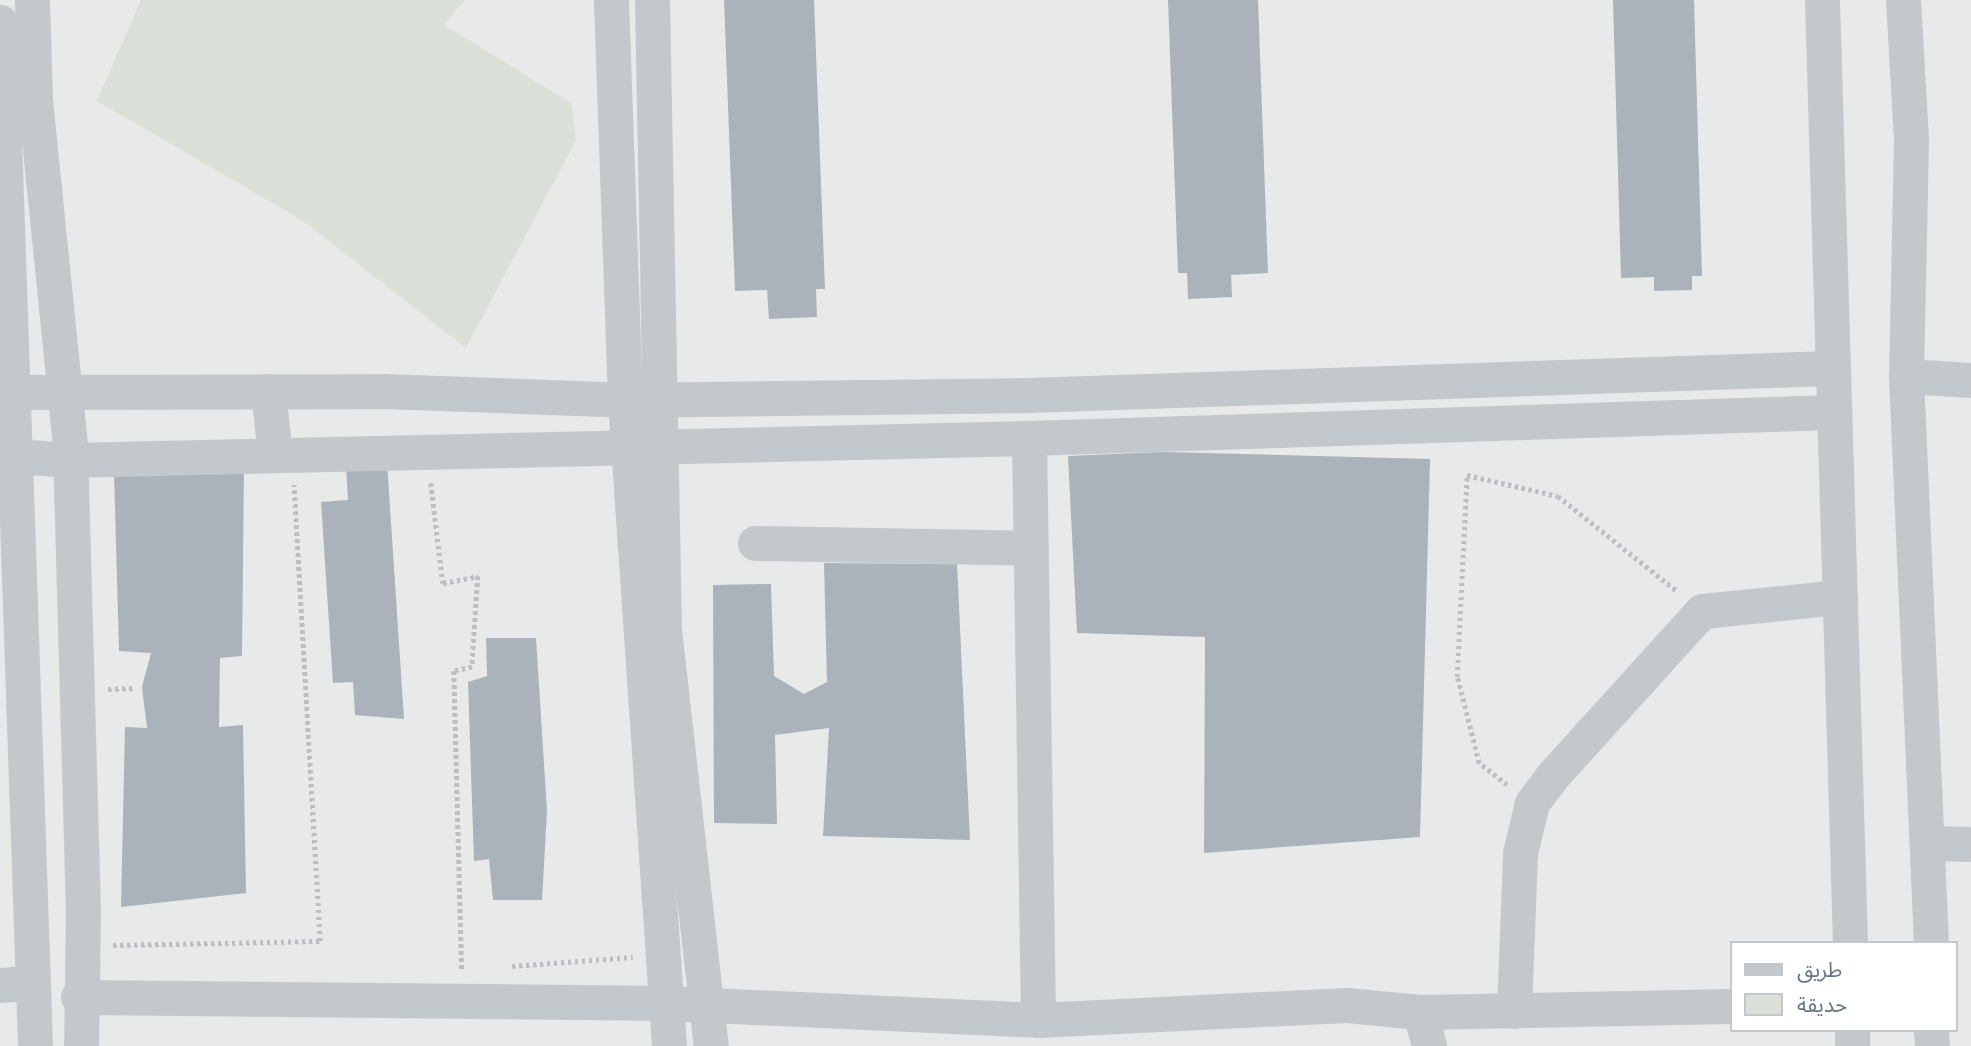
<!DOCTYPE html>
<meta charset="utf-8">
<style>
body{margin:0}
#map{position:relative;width:1971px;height:1046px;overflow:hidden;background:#fafaf8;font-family:"Space Grotesk","Noto Sans Arabic",sans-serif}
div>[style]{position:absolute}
.built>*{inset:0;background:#e8e9e9}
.green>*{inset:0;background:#dadfd7}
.building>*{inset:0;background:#aab3b9}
.path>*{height:4.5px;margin-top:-2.25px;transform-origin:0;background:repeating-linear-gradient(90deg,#bbbfc2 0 3.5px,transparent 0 7px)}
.minor>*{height:35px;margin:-17.5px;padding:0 17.5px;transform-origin:17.5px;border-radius:17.5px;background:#c3c8cc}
span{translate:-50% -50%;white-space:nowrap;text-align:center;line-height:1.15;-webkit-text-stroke:7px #fff;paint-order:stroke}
.legend{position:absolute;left:1730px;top:941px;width:228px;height:91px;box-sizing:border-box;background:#fff;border:2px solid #c1c8cd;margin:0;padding:9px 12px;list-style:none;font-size:21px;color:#657683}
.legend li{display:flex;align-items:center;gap:14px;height:35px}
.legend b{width:35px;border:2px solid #c1c8cd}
</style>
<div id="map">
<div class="built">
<i style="clip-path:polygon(evenodd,0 0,1971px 0,1971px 1046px,0 1046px,0 0,1731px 943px,1955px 943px,1955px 1030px,1731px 1030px,1731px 943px)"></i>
</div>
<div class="green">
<i style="clip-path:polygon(141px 0,465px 0,444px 25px,571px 103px,576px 140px,466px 348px,302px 220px,97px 101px)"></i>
</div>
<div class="building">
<i style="clip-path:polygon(724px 0,814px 0,825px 289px,816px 289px,817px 317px,769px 319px,767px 290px,735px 291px)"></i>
<i style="clip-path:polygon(1168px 0,1258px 0,1268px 273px,1231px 275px,1232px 297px,1188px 299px,1187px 273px,1178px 273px)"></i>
<i style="clip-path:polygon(1613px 0,1694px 0,1702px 276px,1692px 276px,1692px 290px,1654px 291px,1654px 277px,1621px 278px)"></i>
<i style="clip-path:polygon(1163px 452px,1430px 459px,1420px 837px,1204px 853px,1205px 637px,1077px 633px,1068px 456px)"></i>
<i style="clip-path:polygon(387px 462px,404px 719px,355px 715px,353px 682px,333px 683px,321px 502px,348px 500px,346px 465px)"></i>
<i style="clip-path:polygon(244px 467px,242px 656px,220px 658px,219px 727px,243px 725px,246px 893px,121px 907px,125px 727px,147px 728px,142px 687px,151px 653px,119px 651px,114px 473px)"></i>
<i style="clip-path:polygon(824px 563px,957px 564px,970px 840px,823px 836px,829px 728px,775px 735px,777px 824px,714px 823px,713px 585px,771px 584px,774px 676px,804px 694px,827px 682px)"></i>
<i style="clip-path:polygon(486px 638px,536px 638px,547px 811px,542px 900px,493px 900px,489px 859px,474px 861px,468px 682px,487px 676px)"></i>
</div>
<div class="path">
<i style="left:431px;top:483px;width:101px;rotate:83.2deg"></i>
<i style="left:443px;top:583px;width:36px;rotate:-11deg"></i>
<i style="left:478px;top:576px;width:91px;rotate:93.8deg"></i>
<i style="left:472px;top:667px;width:18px;rotate:167deg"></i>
<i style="left:454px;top:671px;width:298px;rotate:88.5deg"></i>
<i style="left:108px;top:689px;width:27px;rotate:-2deg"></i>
<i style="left:1507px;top:785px;width:36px;rotate:-142deg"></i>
<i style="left:1479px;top:763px;width:89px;rotate:-104.3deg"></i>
<i style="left:1457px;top:677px;width:202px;rotate:-87.2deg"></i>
<i style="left:1467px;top:475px;width:93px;rotate:13deg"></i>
<i style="left:1558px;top:496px;width:152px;rotate:38.6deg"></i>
<i style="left:113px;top:945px;width:207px;rotate:-1.1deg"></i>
<i style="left:320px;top:941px;width:457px;rotate:-93.3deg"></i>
<i style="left:512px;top:966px;width:121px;rotate:-4.3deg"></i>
</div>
<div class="minor">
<i style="left:32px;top:0;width:100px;rotate:88.3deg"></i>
<i style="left:35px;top:100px;width:349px;rotate:84.2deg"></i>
<i style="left:70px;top:447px;width:464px;rotate:88.4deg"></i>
<i style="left:83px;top:911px;width:135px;rotate:90.8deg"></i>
<i style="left:611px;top:0;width:400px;rotate:88deg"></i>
<i style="left:625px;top:400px;width:647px;rotate:86.1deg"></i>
<i style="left:652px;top:0;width:629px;rotate:88.91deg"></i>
<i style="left:664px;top:629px;width:420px;rotate:83.6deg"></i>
<i style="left:1822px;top:0;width:943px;rotate:88.3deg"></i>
<i style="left:1903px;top:0;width:140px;rotate:86.7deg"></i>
<i style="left:1911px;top:140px;width:236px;rotate:91.2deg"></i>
<i style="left:1906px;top:376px;width:568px;rotate:87.48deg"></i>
<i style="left:0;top:22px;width:1025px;rotate:88.04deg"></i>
<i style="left:1906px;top:376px;width:65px;rotate:3.5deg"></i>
<i style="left:268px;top:391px;width:64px;rotate:83.8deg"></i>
<i style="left:0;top:392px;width:384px;rotate:-0.1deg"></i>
<i style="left:384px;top:391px;width:241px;rotate:2.1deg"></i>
<i style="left:625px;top:400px;width:404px;rotate:-0.7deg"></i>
<i style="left:1029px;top:395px;width:803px;rotate:-1.93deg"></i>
<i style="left:1029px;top:438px;width:582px;rotate:89.11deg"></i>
<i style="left:0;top:455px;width:70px;rotate:4.1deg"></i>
<i style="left:70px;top:460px;width:959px;rotate:-1.31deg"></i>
<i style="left:1029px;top:438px;width:804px;rotate:-1.85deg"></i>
<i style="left:755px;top:543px;width:275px;rotate:1deg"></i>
<i style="left:1930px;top:843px;width:41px;rotate:1.4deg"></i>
<i style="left:0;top:985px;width:32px;rotate:-4deg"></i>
<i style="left:78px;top:997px;width:588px;rotate:0.58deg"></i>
<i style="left:666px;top:1003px;width:372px;rotate:2.6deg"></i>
<i style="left:1038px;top:1020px;width:309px;rotate:-2.8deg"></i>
<i style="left:1347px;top:1005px;width:73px;rotate:5.5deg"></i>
<i style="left:1420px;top:1012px;width:311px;rotate:-1.1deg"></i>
<i style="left:1514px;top:1011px;width:158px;rotate:-87.8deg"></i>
<i style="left:1520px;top:853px;width:51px;rotate:-76.5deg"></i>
<i style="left:1532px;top:803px;width:36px;rotate:-53deg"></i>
<i style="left:1554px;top:774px;width:220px;rotate:-47.8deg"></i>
<i style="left:1702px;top:611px;width:139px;rotate:-5.8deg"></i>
<i style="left:1420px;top:1012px;width:35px;rotate:75deg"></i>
<i style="left:1852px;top:1030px;width:16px;rotate:90deg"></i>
<i style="left:1931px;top:1030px;width:16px;rotate:86deg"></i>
</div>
<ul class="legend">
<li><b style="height:9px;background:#c3c8cc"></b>طريق</li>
<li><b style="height:19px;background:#dadfd7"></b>حديقة</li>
</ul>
</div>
